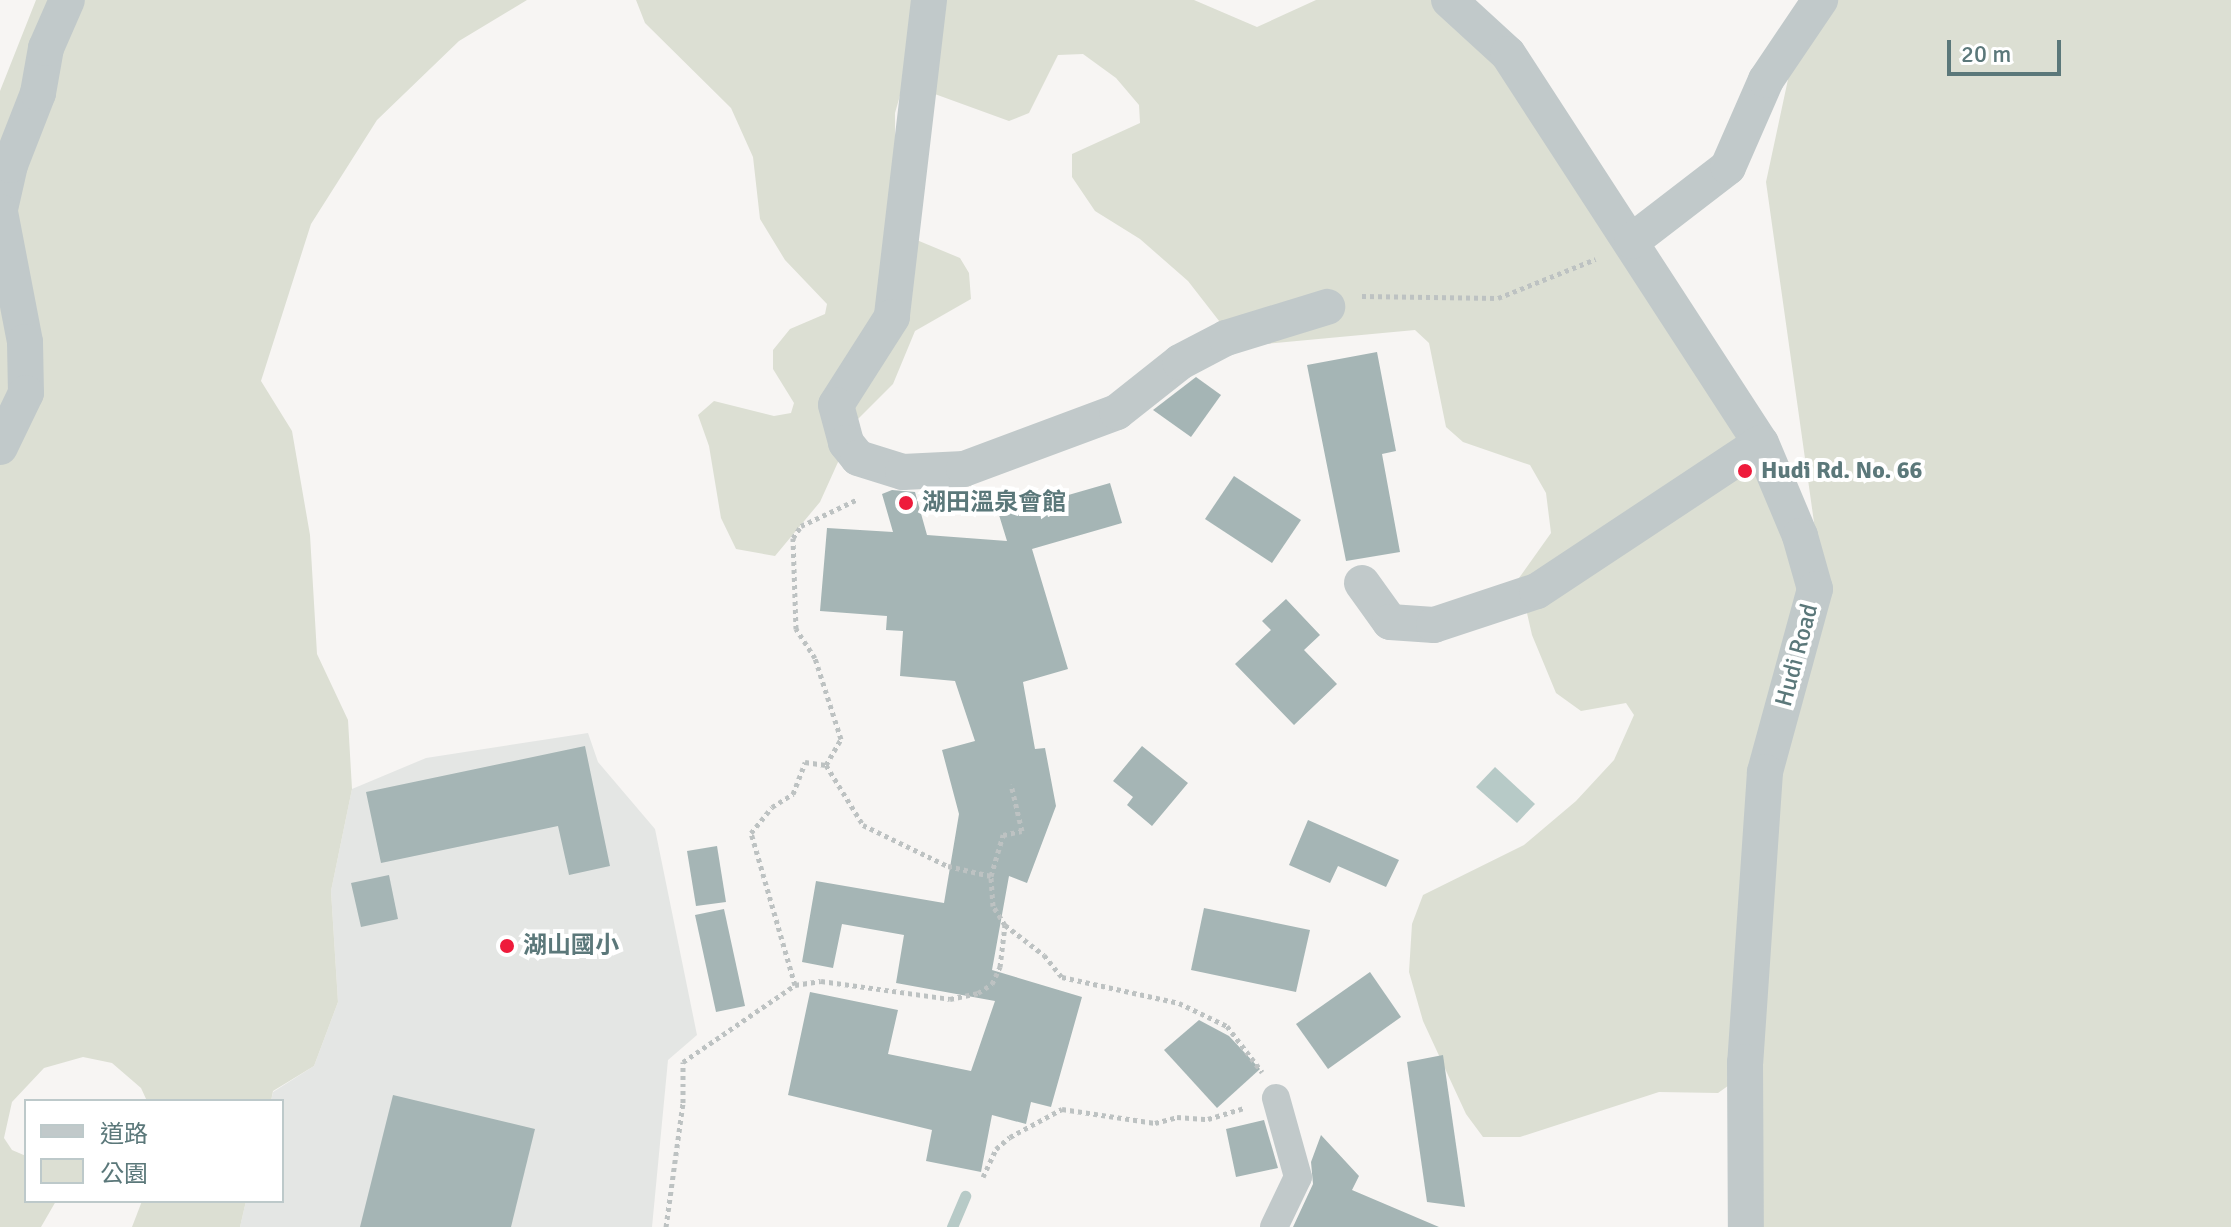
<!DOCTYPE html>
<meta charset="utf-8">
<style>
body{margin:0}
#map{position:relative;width:2231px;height:1227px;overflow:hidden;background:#f7f5f3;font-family:Signika,"Noto Sans TC",sans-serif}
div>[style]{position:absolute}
.built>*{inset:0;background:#e4e6e4}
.green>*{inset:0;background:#dcdfd3}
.water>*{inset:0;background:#b7cac7}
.stream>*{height:11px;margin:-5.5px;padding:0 5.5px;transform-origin:5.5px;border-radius:5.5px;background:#b7cac7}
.building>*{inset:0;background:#a5b5b5}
.path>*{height:5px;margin-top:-2.5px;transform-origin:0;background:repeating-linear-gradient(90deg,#bdc2c2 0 4px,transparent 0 8px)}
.pedestrian>*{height:28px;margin:-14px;padding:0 14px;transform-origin:14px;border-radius:14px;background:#c1c9ca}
.minor>*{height:36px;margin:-18px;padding:0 18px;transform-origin:18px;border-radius:18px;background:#c1c9ca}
.dots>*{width:22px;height:22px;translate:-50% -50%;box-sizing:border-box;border:4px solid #fff;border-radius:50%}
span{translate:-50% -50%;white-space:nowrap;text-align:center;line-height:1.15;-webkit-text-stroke:8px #fff;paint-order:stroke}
.poi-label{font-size:24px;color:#5b787a;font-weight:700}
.left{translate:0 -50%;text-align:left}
.street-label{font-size:24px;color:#5b787a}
.legend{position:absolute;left:24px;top:1099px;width:260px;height:104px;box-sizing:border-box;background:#fff;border:2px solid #bdc9ca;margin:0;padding:10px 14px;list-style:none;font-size:24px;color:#5b787a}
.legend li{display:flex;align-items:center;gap:16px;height:40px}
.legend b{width:40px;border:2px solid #bdc9ca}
.scale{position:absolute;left:1947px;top:40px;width:114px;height:36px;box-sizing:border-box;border:4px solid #5b787a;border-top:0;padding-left:10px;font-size:24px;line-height:28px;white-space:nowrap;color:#5b787a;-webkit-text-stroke:6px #fff;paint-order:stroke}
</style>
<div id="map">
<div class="built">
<i style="clip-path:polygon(588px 733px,598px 762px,655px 829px,697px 1035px,668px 1060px,652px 1227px,240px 1227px,246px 1201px,282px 1201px,282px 1101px,271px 1101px,273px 1092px,314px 1066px,338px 1002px,331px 891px,352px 789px,426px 758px)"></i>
</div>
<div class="green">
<i style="clip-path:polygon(36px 0,527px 0,459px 41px,377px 120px,311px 224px,261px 381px,292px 431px,310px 535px,317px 654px,348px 720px,352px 789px,331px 891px,338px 1002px,314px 1066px,273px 1091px,271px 1101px,147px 1101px,141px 1088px,112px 1063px,83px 1057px,44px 1068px,12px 1102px,4px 1138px,12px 1150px,26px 1156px,26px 1201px,56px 1201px,41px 1227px,0 1227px,0 91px)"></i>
<i style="clip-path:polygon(636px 0,1194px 0,1257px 27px,1316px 0,1431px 0,1494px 56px,1743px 443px,1804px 589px,1732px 1083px,1718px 1093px,1659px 1092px,1520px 1137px,1483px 1137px,1466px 1114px,1423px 1021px,1409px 972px,1412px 924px,1423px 895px,1524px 845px,1576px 801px,1614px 760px,1634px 715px,1626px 703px,1581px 711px,1556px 693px,1532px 635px,1519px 578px,1551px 533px,1546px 493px,1530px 465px,1463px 442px,1446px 427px,1429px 343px,1415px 330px,1255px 345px,1223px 326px,1188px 281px,1140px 239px,1095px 211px,1072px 177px,1072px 154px,1140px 123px,1139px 105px,1116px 78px,1083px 54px,1058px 55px,1029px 113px,1009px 121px,910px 85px,901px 92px,895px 113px,895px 231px,960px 258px,969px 273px,971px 299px,915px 331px,893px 384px,857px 420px,820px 502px,775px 556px,736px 549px,721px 518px,709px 446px,698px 415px,714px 401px,774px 416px,791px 413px,794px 403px,773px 369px,773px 350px,790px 329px,825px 314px,827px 304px,785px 260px,760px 219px,753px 157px,731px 108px,645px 23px)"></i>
<i style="clip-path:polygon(1805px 0,2231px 0,2231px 1227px,1759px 1227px,1756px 1070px,1776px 773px,1823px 586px,1766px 182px)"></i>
<i style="clip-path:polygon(142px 1201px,246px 1201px,240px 1227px,132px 1227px)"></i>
</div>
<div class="water">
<i style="clip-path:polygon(1495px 767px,1535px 804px,1517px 823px,1476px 787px)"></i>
</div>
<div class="stream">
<i style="left:952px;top:1227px;width:34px;rotate:-67deg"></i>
</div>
<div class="building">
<i style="clip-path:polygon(1377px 352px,1396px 451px,1382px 454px,1400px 552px,1346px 561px,1307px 365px)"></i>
<i style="clip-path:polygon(1196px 377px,1221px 395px,1191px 437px,1153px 410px)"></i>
<i style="clip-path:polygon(1234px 476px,1301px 520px,1272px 563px,1205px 519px)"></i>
<i style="clip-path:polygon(1110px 483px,1122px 523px,1032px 549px,1068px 669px,1023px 682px,1035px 749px,1045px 748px,1056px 806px,1027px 883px,1009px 876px,992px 970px,1082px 997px,1051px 1107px,1031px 1102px,1026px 1124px,992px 1115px,981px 1172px,926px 1161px,932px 1130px,788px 1095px,810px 992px,898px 1010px,888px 1054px,971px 1071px,995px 1001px,896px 983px,904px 935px,842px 924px,833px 968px,802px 962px,816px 881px,944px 903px,959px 814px,942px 750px,975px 741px,955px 681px,900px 676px,903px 631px,886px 630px,887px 616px,820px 611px,827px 528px,893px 532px,882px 494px,892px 490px,915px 492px,927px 535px,1007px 541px,999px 515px)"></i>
<i style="clip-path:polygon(1286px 599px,1320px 635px,1304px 650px,1337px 684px,1294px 725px,1235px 664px,1271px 630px,1262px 621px)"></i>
<i style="clip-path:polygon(585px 746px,610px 866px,569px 875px,558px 826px,381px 863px,366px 792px)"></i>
<i style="clip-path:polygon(1142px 746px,1188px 783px,1152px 826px,1127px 805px,1133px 797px,1113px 781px)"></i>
<i style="clip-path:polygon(1308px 820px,1399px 860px,1386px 887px,1338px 866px,1330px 883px,1289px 865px)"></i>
<i style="clip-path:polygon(717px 846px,726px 902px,696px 906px,687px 851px)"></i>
<i style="clip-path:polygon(389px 875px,398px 919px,361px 927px,351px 883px)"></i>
<i style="clip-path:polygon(1204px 908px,1310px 930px,1296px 992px,1191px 970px)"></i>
<i style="clip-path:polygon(724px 909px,745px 1006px,716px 1012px,695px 915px)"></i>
<i style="clip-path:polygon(1370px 972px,1401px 1017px,1328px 1069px,1296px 1024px)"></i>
<i style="clip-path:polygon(1199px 1020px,1229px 1036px,1260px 1069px,1217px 1108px,1164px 1050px)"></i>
<i style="clip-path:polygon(1443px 1055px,1465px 1207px,1427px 1202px,1407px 1062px)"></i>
<i style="clip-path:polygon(393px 1095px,535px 1129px,511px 1227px,360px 1227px)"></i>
<i style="clip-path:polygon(1264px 1120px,1278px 1168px,1236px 1177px,1226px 1129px)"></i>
<i style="clip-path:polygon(1321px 1135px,1359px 1176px,1352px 1190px,1439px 1227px,1293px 1227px,1313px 1184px,1311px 1162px)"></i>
</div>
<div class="path">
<i style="left:1362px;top:296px;width:136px;rotate:0.8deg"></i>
<i style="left:1498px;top:298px;width:105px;rotate:-21.7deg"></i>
<i style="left:826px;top:765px;width:30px;rotate:-60deg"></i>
<i style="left:841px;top:739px;width:85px;rotate:-107.8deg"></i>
<i style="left:815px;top:658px;width:35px;rotate:-123deg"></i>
<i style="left:796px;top:629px;width:91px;rotate:-91.9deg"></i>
<i style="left:793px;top:538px;width:14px;rotate:-56deg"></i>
<i style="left:801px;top:526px;width:63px;rotate:-25.3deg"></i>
<i style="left:826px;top:765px;width:70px;rotate:58.3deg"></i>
<i style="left:863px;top:825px;width:94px;rotate:25.8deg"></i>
<i style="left:948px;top:866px;width:44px;rotate:13.1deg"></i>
<i style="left:1005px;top:925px;width:22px;rotate:-122deg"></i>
<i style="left:993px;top:906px;width:30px;rotate:-94deg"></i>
<i style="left:991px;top:876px;width:43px;rotate:-73.7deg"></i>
<i style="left:1003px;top:835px;width:19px;rotate:-12deg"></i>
<i style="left:1022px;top:831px;width:48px;rotate:-103.2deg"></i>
<i style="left:795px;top:985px;width:158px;rotate:-106.1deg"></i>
<i style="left:751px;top:833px;width:33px;rotate:-51deg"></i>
<i style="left:772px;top:807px;width:25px;rotate:-32deg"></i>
<i style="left:793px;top:794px;width:34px;rotate:-69deg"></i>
<i style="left:805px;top:762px;width:21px;rotate:8deg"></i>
<i style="left:983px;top:1177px;width:31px;rotate:-65deg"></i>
<i style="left:996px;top:1149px;width:18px;rotate:-41deg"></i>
<i style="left:1010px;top:1137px;width:59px;rotate:-28.3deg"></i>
<i style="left:1062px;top:1109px;width:94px;rotate:8.6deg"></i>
<i style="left:1155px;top:1123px;width:23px;rotate:-15deg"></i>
<i style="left:1177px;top:1117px;width:31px;rotate:4deg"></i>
<i style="left:1208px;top:1119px;width:39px;rotate:-17deg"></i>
<i style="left:666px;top:1227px;width:125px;rotate:-82.2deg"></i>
<i style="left:683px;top:1103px;width:41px;rotate:-90deg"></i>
<i style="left:683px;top:1062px;width:136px;rotate:-34.5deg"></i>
<i style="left:795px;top:985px;width:26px;rotate:-9deg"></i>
<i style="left:821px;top:981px;width:130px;rotate:7.9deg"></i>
<i style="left:950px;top:999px;width:29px;rotate:-12deg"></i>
<i style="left:978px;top:993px;width:17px;rotate:-33deg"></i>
<i style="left:992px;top:984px;width:19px;rotate:-65deg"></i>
<i style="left:1000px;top:967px;width:42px;rotate:-83.2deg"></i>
<i style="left:1005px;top:925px;width:49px;rotate:37.6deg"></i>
<i style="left:1044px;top:955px;width:28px;rotate:51deg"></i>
<i style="left:1062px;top:977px;width:120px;rotate:12.5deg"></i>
<i style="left:1179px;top:1003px;width:53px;rotate:25.6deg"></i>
<i style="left:1227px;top:1026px;width:58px;rotate:52.7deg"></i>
</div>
<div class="pedestrian">
<i style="left:1274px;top:1227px;width:55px;rotate:-64.4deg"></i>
<i style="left:1298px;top:1177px;width:82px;rotate:-105.6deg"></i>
</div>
<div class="minor">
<i style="left:929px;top:0;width:319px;rotate:96.7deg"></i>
<i style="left:892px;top:317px;width:104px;rotate:122.5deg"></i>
<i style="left:836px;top:405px;width:39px;rotate:75deg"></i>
<i style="left:846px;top:443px;width:19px;rotate:51deg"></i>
<i style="left:858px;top:458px;width:47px;rotate:17.3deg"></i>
<i style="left:903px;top:472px;width:61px;rotate:-2.8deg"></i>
<i style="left:964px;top:469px;width:163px;rotate:-20.4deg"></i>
<i style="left:1117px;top:412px;width:80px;rotate:-38.4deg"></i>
<i style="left:1180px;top:362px;width:52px;rotate:-27.6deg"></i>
<i style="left:1226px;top:338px;width:106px;rotate:-17.1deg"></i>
<i style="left:1449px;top:0;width:80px;rotate:42.5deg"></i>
<i style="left:1508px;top:54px;width:464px;rotate:57deg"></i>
<i style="left:1761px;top:443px;width:101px;rotate:67.2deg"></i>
<i style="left:1800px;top:536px;width:55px;rotate:74.2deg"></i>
<i style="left:1815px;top:589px;width:190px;rotate:105.3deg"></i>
<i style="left:1765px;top:772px;width:291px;rotate:93.9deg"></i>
<i style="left:1745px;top:1062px;width:165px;rotate:89.7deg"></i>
<i style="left:0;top:209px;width:45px;rotate:-77.2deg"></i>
<i style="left:10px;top:165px;width:77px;rotate:-68.7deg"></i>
<i style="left:38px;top:93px;width:46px;rotate:-79.9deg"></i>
<i style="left:46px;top:48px;width:52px;rotate:-66.4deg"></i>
<i style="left:0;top:212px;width:132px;rotate:79.1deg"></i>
<i style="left:25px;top:342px;width:51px;rotate:88.9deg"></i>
<i style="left:26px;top:393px;width:60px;rotate:115.7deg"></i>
<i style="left:1632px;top:241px;width:121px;rotate:-37.6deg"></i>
<i style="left:1728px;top:167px;width:95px;rotate:-66.4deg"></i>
<i style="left:1766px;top:80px;width:97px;rotate:-56deg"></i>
<i style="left:1362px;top:583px;width:48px;rotate:54.3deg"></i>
<i style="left:1390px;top:622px;width:44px;rotate:3.9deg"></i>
<i style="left:1434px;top:625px;width:108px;rotate:-18.3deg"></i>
<i style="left:1537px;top:591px;width:268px;rotate:-33.5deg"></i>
</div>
<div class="dots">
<i style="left:1745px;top:471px;background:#ee1b3b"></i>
<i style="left:906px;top:503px;background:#ee1b3b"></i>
<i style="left:507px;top:946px;background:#ee1b3b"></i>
</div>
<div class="poi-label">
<span class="left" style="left:1761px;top:471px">Hudi Rd. No. 66</span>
<span class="left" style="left:922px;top:503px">湖田溫泉會館</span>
<span class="left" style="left:523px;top:946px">湖山國小</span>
</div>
<div class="street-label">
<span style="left:1797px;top:655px;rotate:-75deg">Hudi Road</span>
</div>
<ul class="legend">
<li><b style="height:10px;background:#c1c9ca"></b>道路</li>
<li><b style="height:22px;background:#dcdfd3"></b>公園</li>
</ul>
<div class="scale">20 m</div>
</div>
